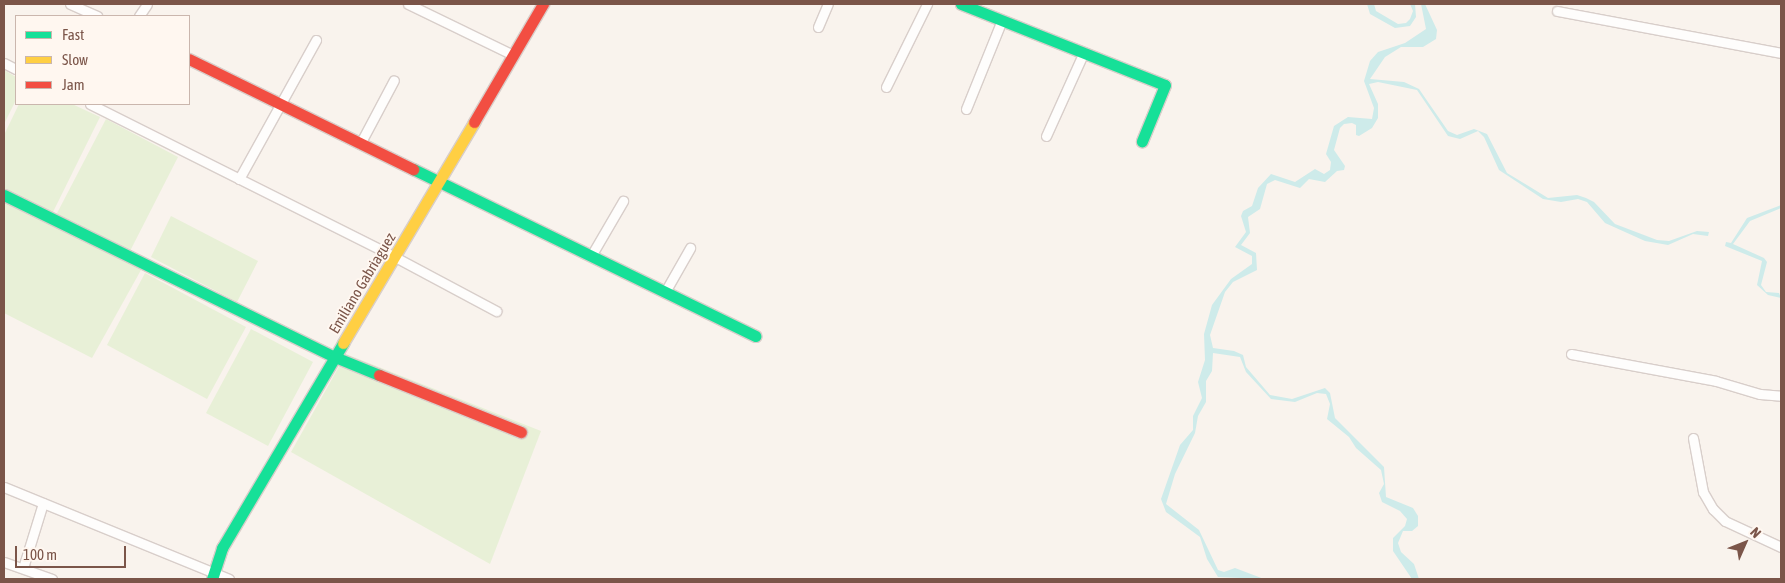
<!DOCTYPE html>
<style>
body{margin:0}
#map{position:relative;width:1785px;height:583px;overflow:hidden;background:#f9f3ed;font-family:"Asap Condensed",sans-serif}
div>[style]{position:absolute}
.green>*{inset:0;background:#e8f0d7}
.water>*{inset:0;background:#ceebea}
.roads{filter:drop-shadow(1px 0 #d8ceca) drop-shadow(-1px 0 #d8ceca) drop-shadow(0 1px #d8ceca) drop-shadow(0 -1px #d8ceca)}
.street>*{height:9px;margin:-4.5px;padding:0 4.5px;transform-origin:4.5px;border-radius:4.5px;background:#fefdfc}
.fast>*{height:11px;margin:-5.5px;padding:0 5.5px;transform-origin:5.5px;border-radius:5.5px;background:#16e098}
.slow>*{height:11px;margin:-5.5px;padding:0 5.5px;transform-origin:5.5px;border-radius:5.5px;background:#ffcf43}
.jam>*{height:11px;margin:-5.5px;padding:0 5.5px;transform-origin:5.5px;border-radius:5.5px;background:#f24e42}
span{translate:-50% -50%;white-space:nowrap;text-align:center;line-height:1.15;-webkit-text-stroke:4px #fff7f0;paint-order:stroke}
.street-label{font-size:15px;color:#7b5549}
.frame{position:absolute;inset:0;border:5px solid #7b5549;pointer-events:none}
.legend{position:absolute;left:15px;top:15px;width:175px;height:90px;box-sizing:border-box;background:#fff7f0;border:1px solid #cab6ad;margin:0;padding:6px 9px;list-style:none;font-size:15px;color:#7b5549}
.legend li{display:flex;align-items:center;gap:10px;height:25px}
.legend b{width:25px;border:1px solid #cab6ad}
.north{position:absolute;left:1720px;top:518px;width:50px;height:50px;-webkit-text-stroke:4px #fff7f0;paint-order:stroke;rotate:46deg;font-size:14px;font-weight:700;line-height:20px;text-align:center;color:#7b5549}
.north::after{content:'';display:block;margin:auto;width:18px;height:22px;background:#7b5549;clip-path:polygon(50% 0,100% 100%,50% 72%,0 100%)}
.scale{position:absolute;left:15px;top:546px;width:111px;height:22px;box-sizing:border-box;border:2px solid #7b5549;border-top:0;padding-left:6px;font-size:15px;line-height:18px;white-space:nowrap;color:#7b5549;-webkit-text-stroke:4px #fff7f0;paint-order:stroke}
</style>
<div id="map">
<div class="green">
<i style="clip-path:polygon(4px 70px,16px 77px,16px 100px,4px 124px)"></i>
<i style="clip-path:polygon(19px 104px,72px 104px,100px 117px,51px 216px,4px 193px,4px 135px)"></i>
<i style="clip-path:polygon(106px 119px,178px 157px,127px 257px,54px 219px)"></i>
<i style="clip-path:polygon(4px 199px,141px 270px,92px 358px,4px 313px)"></i>
<i style="clip-path:polygon(171px 216px,258px 261px,237px 302px,151px 257px)"></i>
<i style="clip-path:polygon(145px 273px,246px 327px,207px 399px,107px 345px)"></i>
<i style="clip-path:polygon(251px 329px,313px 362px,268px 446px,206px 413px)"></i>
<i style="clip-path:polygon(346px 354px,541px 431px,490px 564px,291px 452px)"></i>
</div>
<div class="water">
<i style="clip-path:polygon(1367px 4px,1374px 4px,1376px 11px,1398px 24px,1406px 23px,1410px 19px,1413px 11px,1410px 4px,1415px 4px,1416px 17px,1410px 26px,1395px 28px,1370px 14px)"></i>
<i style="clip-path:polygon(1421px 4px,1425px 4px,1437px 30px,1436px 39px,1423px 47px,1401px 47px,1385px 57px,1370px 79px,1404px 82px,1419px 89px,1448px 131px,1457px 135px,1474px 129px,1487px 134px,1507px 173px,1548px 198px,1577px 195px,1586px 198px,1594px 202px,1615px 224px,1657px 240px,1669px 241px,1697px 231px,1709px 232px,1708px 236px,1693px 234px,1668px 245px,1645px 241px,1605px 223px,1587px 202px,1578px 199px,1561px 202px,1543px 199px,1499px 170px,1484px 137px,1478px 131px,1460px 139px,1448px 136px,1417px 90px,1378px 82px,1369px 84px,1378px 104px,1378px 118px,1372px 128px,1359px 136px,1356px 135px,1356px 125px,1352px 123px,1344px 124px,1340px 128px,1334px 150px,1345px 166px,1344px 170px,1337px 171px,1325px 182px,1309px 179px,1300px 188px,1275px 180px,1267px 184px,1260px 209px,1248px 217px,1250px 233px,1241px 245px,1256px 253px,1257px 270px,1233px 282px,1225px 292px,1210px 335px,1213px 348px,1234px 351px,1243px 355px,1246px 367px,1270px 395px,1292px 399px,1325px 388px,1330px 393px,1335px 418px,1384px 467px,1386px 497px,1413px 508px,1418px 516px,1418px 526px,1412px 531px,1403px 531px,1398px 543px,1401px 552px,1414px 564px,1419px 579px,1412px 579px,1393px 551px,1393px 538px,1405px 526px,1407px 519px,1400px 511px,1382px 502px,1379px 493px,1384px 484px,1381px 470px,1356px 448px,1349px 437px,1327px 419px,1330px 404px,1326px 394px,1317px 393px,1295px 402px,1271px 399px,1246px 372px,1240px 357px,1213px 353px,1212px 371px,1206px 381px,1206px 402px,1198px 416px,1195px 433px,1175px 474px,1166px 504px,1199px 530px,1218px 570px,1224px 572px,1235px 568px,1264px 579px,1218px 577px,1207px 559px,1200px 537px,1166px 512px,1161px 499px,1180px 445px,1193px 430px,1193px 416px,1202px 398px,1198px 382px,1205px 360px,1204px 334px,1212px 305px,1231px 279px,1252px 264px,1252px 256px,1235px 247px,1246px 232px,1241px 216px,1243px 211px,1252px 206px,1258px 188px,1271px 174px,1295px 182px,1315px 169px,1324px 174px,1330px 170px,1331px 162px,1326px 154px,1334px 126px,1348px 117px,1372px 119px,1374px 108px,1364px 81px,1370px 61px,1378px 52px,1405px 43px,1426px 29px)"></i>
<i style="clip-path:polygon(1781px 205px,1781px 208px,1750px 221px,1733px 244px,1764px 258px,1767px 262px,1761px 285px,1766px 292px,1779px 293px,1781px 298px,1768px 295px,1757px 285px,1762px 261px,1725px 246px,1726px 242px,1731px 243px,1747px 218px)"></i>
</div>
<div class="roads">
<div class="street">
<i style="left:70px;top:4px;width:30px;rotate:24deg"></i>
<i style="left:408px;top:4px;width:117px;rotate:25.9deg"></i>
<i style="left:1557px;top:11px;width:228px;rotate:10.6deg"></i>
<i style="left:139px;top:16px;width:14px;rotate:-56deg"></i>
<i style="left:818px;top:27px;width:25px;rotate:-67deg"></i>
<i style="left:4px;top:63px;width:13px;rotate:27deg"></i>
<i style="left:886px;top:87px;width:93px;rotate:-63.7deg"></i>
<i style="left:90px;top:104px;width:341px;rotate:26.6deg"></i>
<i style="left:395px;top:257px;width:115px;rotate:28.1deg"></i>
<i style="left:966px;top:109px;width:96px;rotate:-68deg"></i>
<i style="left:1046px;top:136px;width:92px;rotate:-65.7deg"></i>
<i style="left:360px;top:144px;width:72px;rotate:-62deg"></i>
<i style="left:239px;top:179px;width:159px;rotate:-61deg"></i>
<i style="left:591px;top:256px;width:64px;rotate:-59.8deg"></i>
<i style="left:665px;top:292px;width:51px;rotate:-60.4deg"></i>
<i style="left:1571px;top:354px;width:147px;rotate:10.5deg"></i>
<i style="left:1716px;top:381px;width:46px;rotate:16.5deg"></i>
<i style="left:1760px;top:394px;width:21px;rotate:5deg"></i>
<i style="left:1693px;top:438px;width:55px;rotate:79.5deg"></i>
<i style="left:1703px;top:492px;width:20px;rotate:60deg"></i>
<i style="left:1713px;top:509px;width:17px;rotate:45deg"></i>
<i style="left:1725px;top:521px;width:62px;rotate:24.9deg"></i>
<i style="left:4px;top:487px;width:243px;rotate:22.2deg"></i>
<i style="left:4px;top:562px;width:51px;rotate:19.5deg"></i>
<i style="left:23px;top:568px;width:68px;rotate:-72.9deg"></i>
</div>
<div class="fast">
<i style="left:961px;top:4px;width:219px;rotate:21.7deg"></i>
<i style="left:1165px;top:85px;width:61px;rotate:112.3deg"></i>
<i style="left:413px;top:169px;width:381px;rotate:26deg"></i>
<i style="left:4px;top:195px;width:369px;rotate:26.1deg"></i>
<i style="left:335px;top:357px;width:48px;rotate:22.2deg"></i>
<i style="left:212px;top:579px;width:33px;rotate:-72deg"></i>
<i style="left:222px;top:548px;width:238px;rotate:-59.4deg"></i>
</div>
<div class="slow">
<i style="left:343px;top:343px;width:257px;rotate:-59.3deg"></i>
</div>
<div class="jam">
<i style="left:189px;top:59px;width:250px;rotate:26.2deg"></i>
<i style="left:474px;top:122px;width:137px;rotate:-59.7deg"></i>
<i style="left:379px;top:375px;width:153px;rotate:21.9deg"></i>
</div>
</div>
<div class="street-label">
<span style="left:362px;top:283px;rotate:-59deg">Emiliano Gabriaguez</span>
</div>
<div class="frame"></div>
<ul class="legend">
<li><b style="height:6px;background:#16e098"></b>Fast</li>
<li><b style="height:6px;background:#ffcf43"></b>Slow</li>
<li><b style="height:6px;background:#f24e42"></b>Jam</li>
</ul>
<div class="north">N</div>
<div class="scale">100 m</div>
</div>
